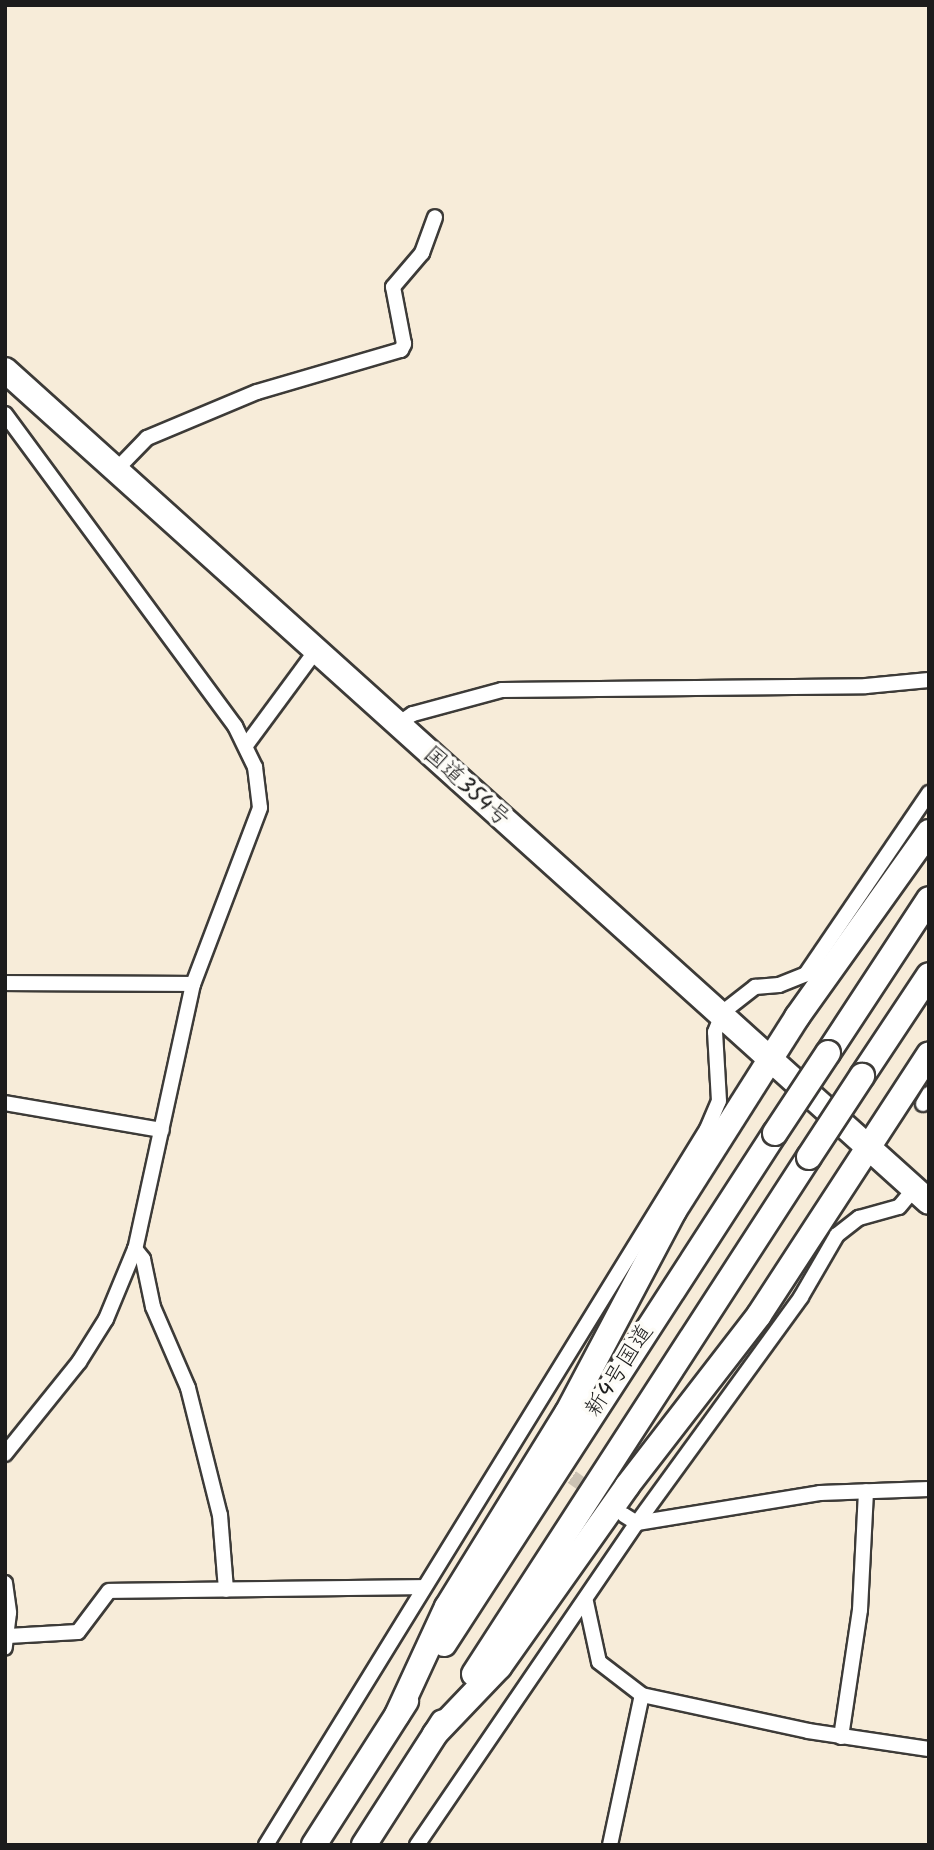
<!DOCTYPE html>
<meta charset="utf-8">
<style>
body{margin:0}
#map{position:relative;width:934px;height:1850px;overflow:hidden;background:#f7ecd9;font-family:Kalam,"Klee One",sans-serif}
div>[style]{position:absolute}
.minor-tunnel>*{height:14px;margin-top:-7px;transform-origin:0;background:repeating-linear-gradient(90deg,#cbc2b3 0 14px,transparent 0 21px)}
.roads{filter:drop-shadow(2px 0 #3d3b38) drop-shadow(-2px 0 #3d3b38) drop-shadow(0 2px #3d3b38) drop-shadow(0 -2px #3d3b38)}
.minor>*{height:14px;margin:-7px;padding:0 7px;transform-origin:7px;border-radius:7px;background:#fff}
.trunk>*{height:24px;margin:-12px;padding:0 12px;transform-origin:12px;border-radius:12px;background:#fff}
.bridges{filter:drop-shadow(2px 0 #3d3b38) drop-shadow(-2px 0 #3d3b38) drop-shadow(0 2px #3d3b38) drop-shadow(0 -2px #3d3b38)}
.trunk-bridge>*{height:24px;margin:-12px;padding:0 12px;transform-origin:12px;border-radius:12px;background:#fff}
span{translate:-50% -50%;white-space:nowrap;text-align:center;line-height:1.15;-webkit-text-stroke:7px #fdfcf7;paint-order:stroke}
.street-label{font-size:23px;color:#1c1c1c}
.frame{position:absolute;inset:0;border:7px solid #1c1c1c;pointer-events:none}
</style>
<div id="map">
<div class="minor-tunnel">
<i style="left:555px;top:1465px;width:77px;rotate:35.5deg"></i>
</div>
<div class="roads">
<div class="minor">
<i style="left:5px;top:414px;width:388px;rotate:53.6deg"></i>
<i style="left:235px;top:726px;width:46px;rotate:64deg"></i>
<i style="left:255px;top:767px;width:41px;rotate:83deg"></i>
<i style="left:260px;top:808px;width:188px;rotate:110.8deg"></i>
<i style="left:193px;top:984px;width:271px;rotate:102.3deg"></i>
<i style="left:135px;top:1249px;width:76px;rotate:112.5deg"></i>
<i style="left:106px;top:1319px;width:51px;rotate:122.1deg"></i>
<i style="left:79px;top:1362px;width:118px;rotate:128.8deg"></i>
<i style="left:117px;top:469px;width:43px;rotate:-45.9deg"></i>
<i style="left:147px;top:438px;width:119px;rotate:-22.7deg"></i>
<i style="left:257px;top:392px;width:150px;rotate:-16.3deg"></i>
<i style="left:401px;top:350px;width:7px;rotate:-63deg"></i>
<i style="left:404px;top:344px;width:58px;rotate:-100.9deg"></i>
<i style="left:393px;top:287px;width:45px;rotate:-49.5deg"></i>
<i style="left:422px;top:253px;width:38px;rotate:-70deg"></i>
<i style="left:397px;top:725px;width:19px;rotate:-35deg"></i>
<i style="left:413px;top:714px;width:92px;rotate:-15.1deg"></i>
<i style="left:502px;top:690px;width:364px;rotate:-0.6deg"></i>
<i style="left:866px;top:686px;width:63px;rotate:-5.4deg"></i>
<i style="left:247px;top:744px;width:118px;rotate:-53.6deg"></i>
<i style="left:5px;top:983px;width:188px;rotate:0.3deg"></i>
<i style="left:5px;top:1103px;width:159px;rotate:9.8deg"></i>
<i style="left:923px;top:1104px;width:12px;rotate:-59deg"></i>
<i style="left:135px;top:1249px;width:13px;rotate:51deg"></i>
<i style="left:143px;top:1259px;width:49px;rotate:78.2deg"></i>
<i style="left:153px;top:1307px;width:88px;rotate:66.6deg"></i>
<i style="left:188px;top:1388px;width:131px;rotate:75.9deg"></i>
<i style="left:220px;top:1515px;width:75px;rotate:85.4deg"></i>
<i style="left:624px;top:1515px;width:15px;rotate:32deg"></i>
<i style="left:637px;top:1523px;width:185px;rotate:-9.3deg"></i>
<i style="left:820px;top:1493px;width:109px;rotate:-2.1deg"></i>
<i style="left:5px;top:1583px;width:30px;rotate:82deg"></i>
<i style="left:9px;top:1613px;width:35px;rotate:97deg"></i>
<i style="left:586px;top:1602px;width:61px;rotate:77.8deg"></i>
<i style="left:599px;top:1662px;width:54px;rotate:37.5deg"></i>
<i style="left:642px;top:1695px;width:170px;rotate:12.2deg"></i>
<i style="left:808px;top:1731px;width:122px;rotate:8.5deg"></i>
<i style="left:8px;top:1636px;width:70px;rotate:-3.3deg"></i>
<i style="left:78px;top:1632px;width:51px;rotate:-52.9deg"></i>
<i style="left:109px;top:1591px;width:314px;rotate:-0.7deg"></i>
<i style="left:841px;top:1737px;width:128px;rotate:-81.5deg"></i>
<i style="left:860px;top:1610px;width:119px;rotate:-87.1deg"></i>
<i style="left:266px;top:1845px;width:841px;rotate:-58.37deg"></i>
<i style="left:707px;top:1129px;width:30px;rotate:-67deg"></i>
<i style="left:719px;top:1101px;width:69px;rotate:-93.3deg"></i>
<i style="left:715px;top:1032px;width:22px;rotate:-68deg"></i>
<i style="left:723px;top:1012px;width:41px;rotate:-38deg"></i>
<i style="left:755px;top:987px;width:24px;rotate:-5deg"></i>
<i style="left:779px;top:985px;width:29px;rotate:-22deg"></i>
<i style="left:806px;top:974px;width:219px;rotate:-55.8deg"></i>
<i style="left:417px;top:1845px;width:390px;rotate:-55.7deg"></i>
<i style="left:637px;top:1523px;width:279px;rotate:-54deg"></i>
<i style="left:801px;top:1297px;width:72px;rotate:-59.9deg"></i>
<i style="left:837px;top:1235px;width:28px;rotate:-38deg"></i>
<i style="left:859px;top:1218px;width:41px;rotate:-15.4deg"></i>
<i style="left:899px;top:1207px;width:25px;rotate:-50deg"></i>
<i style="left:610px;top:1845px;width:153px;rotate:-78deg"></i>
</div>
<div class="trunk">
<i style="left:5px;top:370px;width:1243px;rotate:42deg"></i>
<i style="left:828px;top:1053px;width:184px;rotate:-56.7deg"></i>
<i style="left:862px;top:1076px;width:121px;rotate:-56.4deg"></i>
<i style="left:444px;top:1644px;width:609px;rotate:-57.07deg"></i>
<i style="left:474px;top:1674px;width:616px;rotate:-57.06deg"></i>
<i style="left:397px;top:1715px;width:119px;rotate:-65.2deg"></i>
<i style="left:447px;top:1607px;width:228px;rotate:-58.3deg"></i>
<i style="left:567px;top:1413px;width:229px;rotate:-62.1deg"></i>
<i style="left:674px;top:1211px;width:230px;rotate:-57.6deg"></i>
<i style="left:797px;top:1017px;width:227px;rotate:-54.5deg"></i>
<i style="left:435px;top:1734px;width:93px;rotate:-46.3deg"></i>
<i style="left:499px;top:1667px;width:222px;rotate:-54.7deg"></i>
<i style="left:627px;top:1486px;width:216px;rotate:-52.3deg"></i>
<i style="left:759px;top:1315px;width:311px;rotate:-56.9deg"></i>
<i style="left:314px;top:1845px;width:171px;rotate:-57.4deg"></i>
<i style="left:364px;top:1845px;width:146px;rotate:-57.3deg"></i>
</div>
</div>
<div class="bridges">
<div class="trunk-bridge">
<i style="left:775px;top:1133px;width:96px;rotate:-56.5deg"></i>
<i style="left:809px;top:1157px;width:97px;rotate:-56.8deg"></i>
</div>
</div>
<div class="street-label">
<span style="left:466px;top:787px;rotate:42deg">国道354号</span>
<span style="left:620px;top:1371px;rotate:-57deg">新4号国道</span>
</div>
<div class="frame"></div>
</div>
